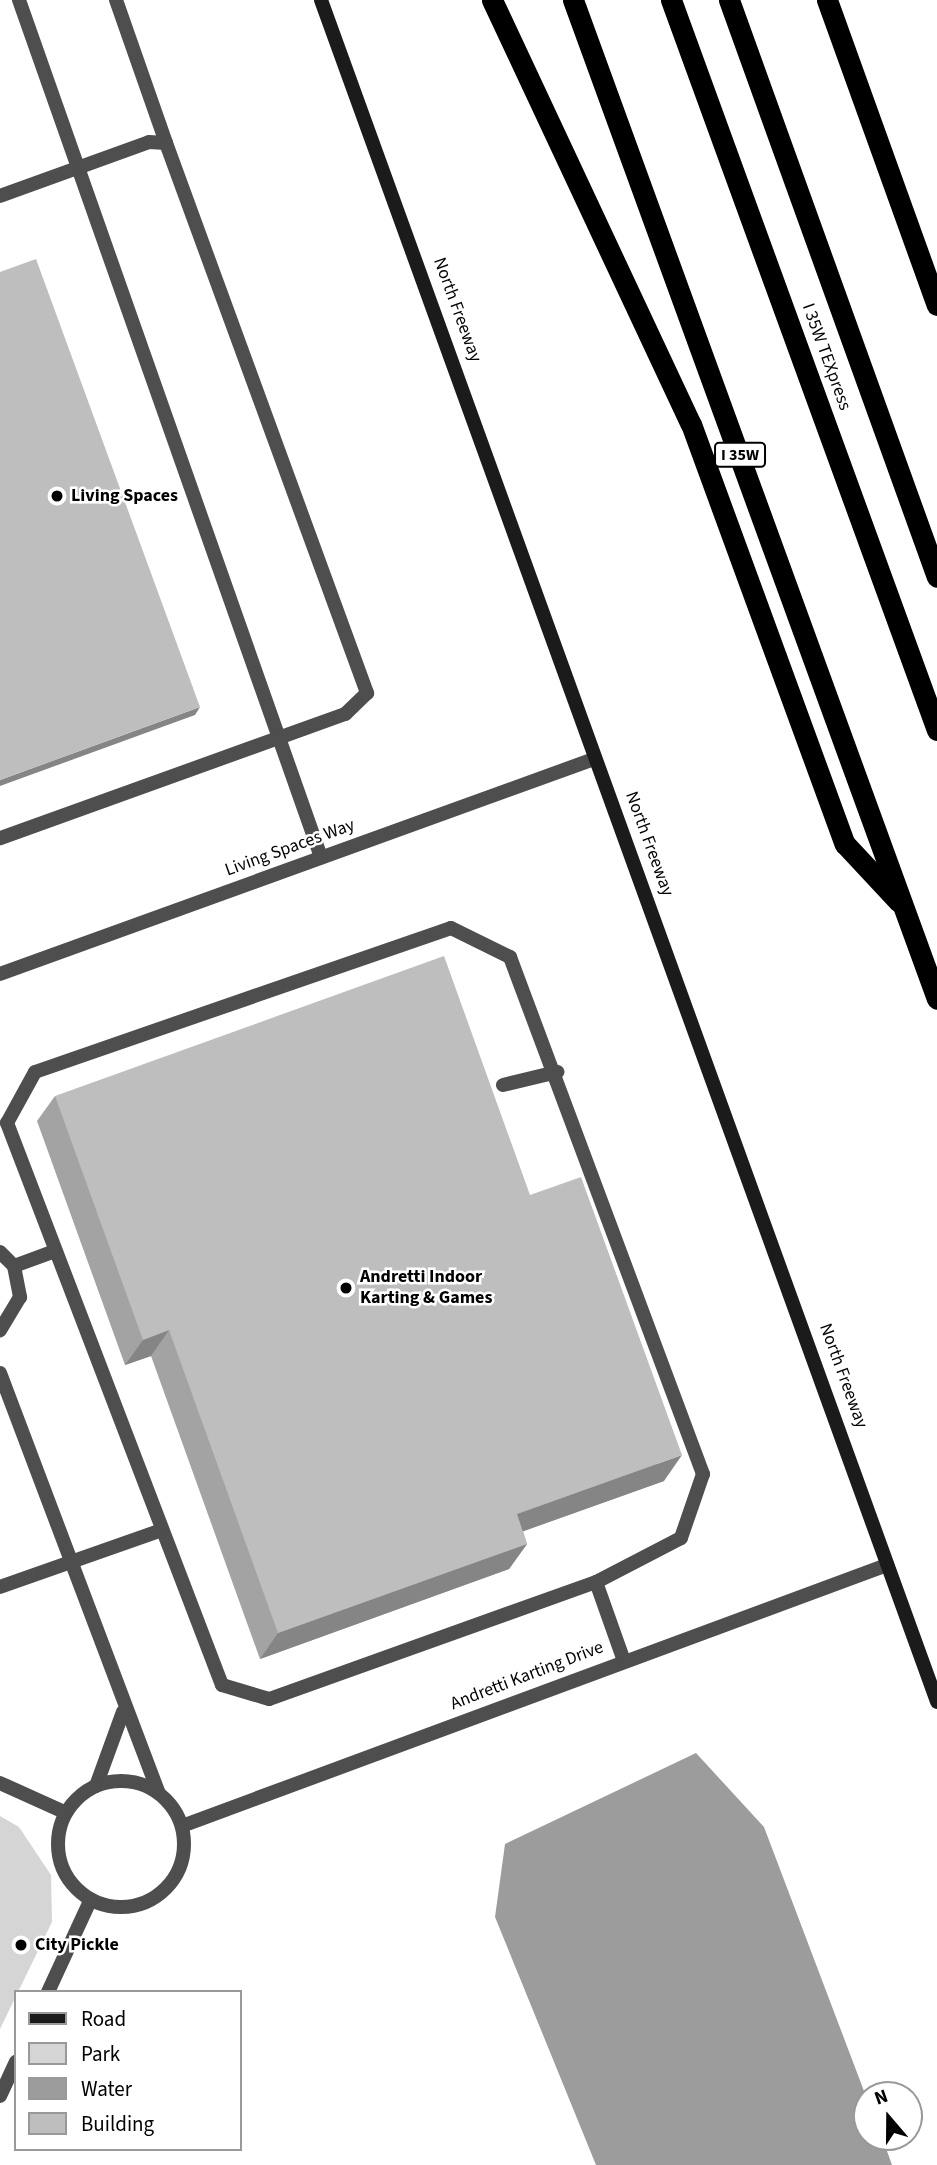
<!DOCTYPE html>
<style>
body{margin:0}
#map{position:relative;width:937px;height:2165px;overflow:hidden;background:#fff;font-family:"Source Sans 3",sans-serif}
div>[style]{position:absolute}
.green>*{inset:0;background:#d5d5d5}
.water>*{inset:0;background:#9c9c9c}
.service>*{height:14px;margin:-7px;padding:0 7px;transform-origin:7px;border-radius:7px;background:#4e4e4e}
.tertiary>*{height:14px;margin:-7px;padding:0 7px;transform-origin:7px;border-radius:7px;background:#4e4e4e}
.tertiary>.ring{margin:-7px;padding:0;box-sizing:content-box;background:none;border:14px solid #4e4e4e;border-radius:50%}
.secondary>*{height:14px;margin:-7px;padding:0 7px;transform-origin:7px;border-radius:7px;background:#1b1b1b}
.motorway>*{height:21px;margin:-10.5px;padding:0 10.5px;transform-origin:10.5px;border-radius:10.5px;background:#000}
.wall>*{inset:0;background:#a3a3a3}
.shaded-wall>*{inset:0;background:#858585}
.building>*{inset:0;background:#bebebe}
.dots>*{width:19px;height:19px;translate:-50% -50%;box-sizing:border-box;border:4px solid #fff;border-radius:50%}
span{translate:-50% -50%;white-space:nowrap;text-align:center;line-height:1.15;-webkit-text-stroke:5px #fff;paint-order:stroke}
.shield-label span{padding:2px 5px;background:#fff;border:2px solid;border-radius:5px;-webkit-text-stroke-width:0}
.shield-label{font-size:16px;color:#000;font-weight:700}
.street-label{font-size:18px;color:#000}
.poi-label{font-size:18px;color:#000;font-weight:700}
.left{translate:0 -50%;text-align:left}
.legend{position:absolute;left:14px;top:1990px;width:228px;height:161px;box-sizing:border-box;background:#fff;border:2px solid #999;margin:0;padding:9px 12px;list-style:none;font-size:21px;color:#000}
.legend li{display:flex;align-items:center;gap:14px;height:35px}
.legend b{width:35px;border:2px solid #999}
.north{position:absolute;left:853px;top:2081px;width:70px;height:70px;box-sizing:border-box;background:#fff;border:2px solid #999;border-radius:50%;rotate:340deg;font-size:19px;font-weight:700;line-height:28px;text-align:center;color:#000}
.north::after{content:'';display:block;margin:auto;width:24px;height:32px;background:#000;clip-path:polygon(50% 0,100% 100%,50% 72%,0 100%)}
</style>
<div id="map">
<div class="green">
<i style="clip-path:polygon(0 1816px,19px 1827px,51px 1875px,52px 1922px,0 2029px)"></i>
</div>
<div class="water">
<i style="clip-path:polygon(696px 1753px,764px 1827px,867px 2099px,867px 2137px,882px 2137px,892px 2165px,596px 2165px,495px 1917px,505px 1844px)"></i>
</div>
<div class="service">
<i style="left:19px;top:0;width:909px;rotate:70.59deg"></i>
<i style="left:116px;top:0;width:151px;rotate:70.7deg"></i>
<i style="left:0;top:196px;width:158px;rotate:-19.9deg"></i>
<i style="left:149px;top:142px;width:17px;rotate:3deg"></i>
<i style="left:166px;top:143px;width:586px;rotate:69.92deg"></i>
<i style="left:367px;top:693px;width:30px;rotate:136deg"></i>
<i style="left:345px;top:714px;width:367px;rotate:160.2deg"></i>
<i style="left:503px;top:1085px;width:56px;rotate:-13.5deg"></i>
<i style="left:0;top:1252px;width:20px;rotate:45deg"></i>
<i style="left:14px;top:1266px;width:32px;rotate:79deg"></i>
<i style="left:20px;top:1297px;width:39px;rotate:121deg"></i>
<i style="left:14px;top:1266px;width:44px;rotate:-20.1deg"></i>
<i style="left:0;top:1373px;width:448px;rotate:69.3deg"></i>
<i style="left:596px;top:1582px;width:347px;rotate:160.3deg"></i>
<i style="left:269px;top:1699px;width:49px;rotate:-163.4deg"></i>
<i style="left:222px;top:1685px;width:602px;rotate:-110.93deg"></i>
<i style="left:7px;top:1123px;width:58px;rotate:-61.2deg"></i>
<i style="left:35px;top:1072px;width:440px;rotate:-19.1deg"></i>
<i style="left:451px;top:928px;width:66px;rotate:26.2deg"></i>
<i style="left:510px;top:957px;width:552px;rotate:69.53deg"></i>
<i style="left:703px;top:1474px;width:68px;rotate:109deg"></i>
<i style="left:681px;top:1538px;width:96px;rotate:152.6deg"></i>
<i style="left:596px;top:1582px;width:84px;rotate:70.5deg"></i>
<i style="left:0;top:1587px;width:172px;rotate:-19.4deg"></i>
<i style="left:96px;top:1786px;width:79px;rotate:-70deg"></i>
</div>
<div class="tertiary">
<i style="left:0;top:974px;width:632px;rotate:-19.9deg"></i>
<i class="ring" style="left:58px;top:1781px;width:112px;height:112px"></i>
<i style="left:0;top:1783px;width:72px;rotate:24.4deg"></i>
<i style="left:182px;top:1826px;width:752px;rotate:-20.32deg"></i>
<i style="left:48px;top:1992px;width:102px;rotate:-65.2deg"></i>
<i style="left:0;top:2096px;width:38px;rotate:-65deg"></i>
</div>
<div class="secondary">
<i style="left:321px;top:0;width:1810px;rotate:70.1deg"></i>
</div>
<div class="motorway">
<i style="left:492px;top:0;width:468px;rotate:64.9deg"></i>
<i style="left:691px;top:424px;width:447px;rotate:69.9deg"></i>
<i style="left:845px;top:844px;width:79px;rotate:47deg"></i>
<i style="left:573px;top:0;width:1063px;rotate:69.98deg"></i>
<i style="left:671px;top:0;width:777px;rotate:69.98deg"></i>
<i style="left:729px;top:0;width:613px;rotate:70.18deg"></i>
<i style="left:827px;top:0;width:324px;rotate:70.2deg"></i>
</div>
<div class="wall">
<i style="clip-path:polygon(55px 1096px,530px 1195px,664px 1481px,523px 1531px,527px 1544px,509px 1569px,260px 1659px,151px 1356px,125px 1365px,37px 1121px)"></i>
</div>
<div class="shaded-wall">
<i style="clip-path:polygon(200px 707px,195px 715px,0 786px,0 780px)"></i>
<i style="clip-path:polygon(169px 1330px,151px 1356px,125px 1365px,143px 1340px)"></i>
<i style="clip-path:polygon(682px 1455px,664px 1481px,499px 1540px,517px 1514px)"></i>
<i style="clip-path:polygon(527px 1544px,509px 1569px,260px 1659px,278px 1633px)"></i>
</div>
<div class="building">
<i style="clip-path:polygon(36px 259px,200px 707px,0 780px,0 272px)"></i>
<i style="clip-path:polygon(444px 956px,530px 1195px,581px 1177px,682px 1455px,517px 1514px,527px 1544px,278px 1633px,169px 1330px,143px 1340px,55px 1096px)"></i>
</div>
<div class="dots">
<i style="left:57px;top:496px;background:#000"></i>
<i style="left:346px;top:1288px;background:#000"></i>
<i style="left:21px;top:1945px;background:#000"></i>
</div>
<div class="shield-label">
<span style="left:740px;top:455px">I 35W</span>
</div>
<div class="street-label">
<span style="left:457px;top:310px;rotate:70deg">North Freeway</span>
<span style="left:826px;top:357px;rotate:70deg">I 35W TEXpress</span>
<span style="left:649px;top:844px;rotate:70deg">North Freeway</span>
<span style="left:290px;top:848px;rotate:-20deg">Living Spaces Way</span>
<span style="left:843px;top:1376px;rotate:70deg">North Freeway</span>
<span style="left:527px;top:1676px;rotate:-21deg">Andretti Karting Drive</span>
</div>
<div class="poi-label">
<span class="left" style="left:71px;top:496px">Living Spaces</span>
<span class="left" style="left:360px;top:1288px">Andretti Indoor<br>Karting &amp; Games</span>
<span class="left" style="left:35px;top:1945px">City Pickle</span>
</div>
<ul class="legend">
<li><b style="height:9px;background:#1b1b1b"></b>Road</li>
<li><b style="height:19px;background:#d5d5d5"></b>Park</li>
<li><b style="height:19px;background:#9c9c9c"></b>Water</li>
<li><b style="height:19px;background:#bebebe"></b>Building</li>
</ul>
<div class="north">N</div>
</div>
